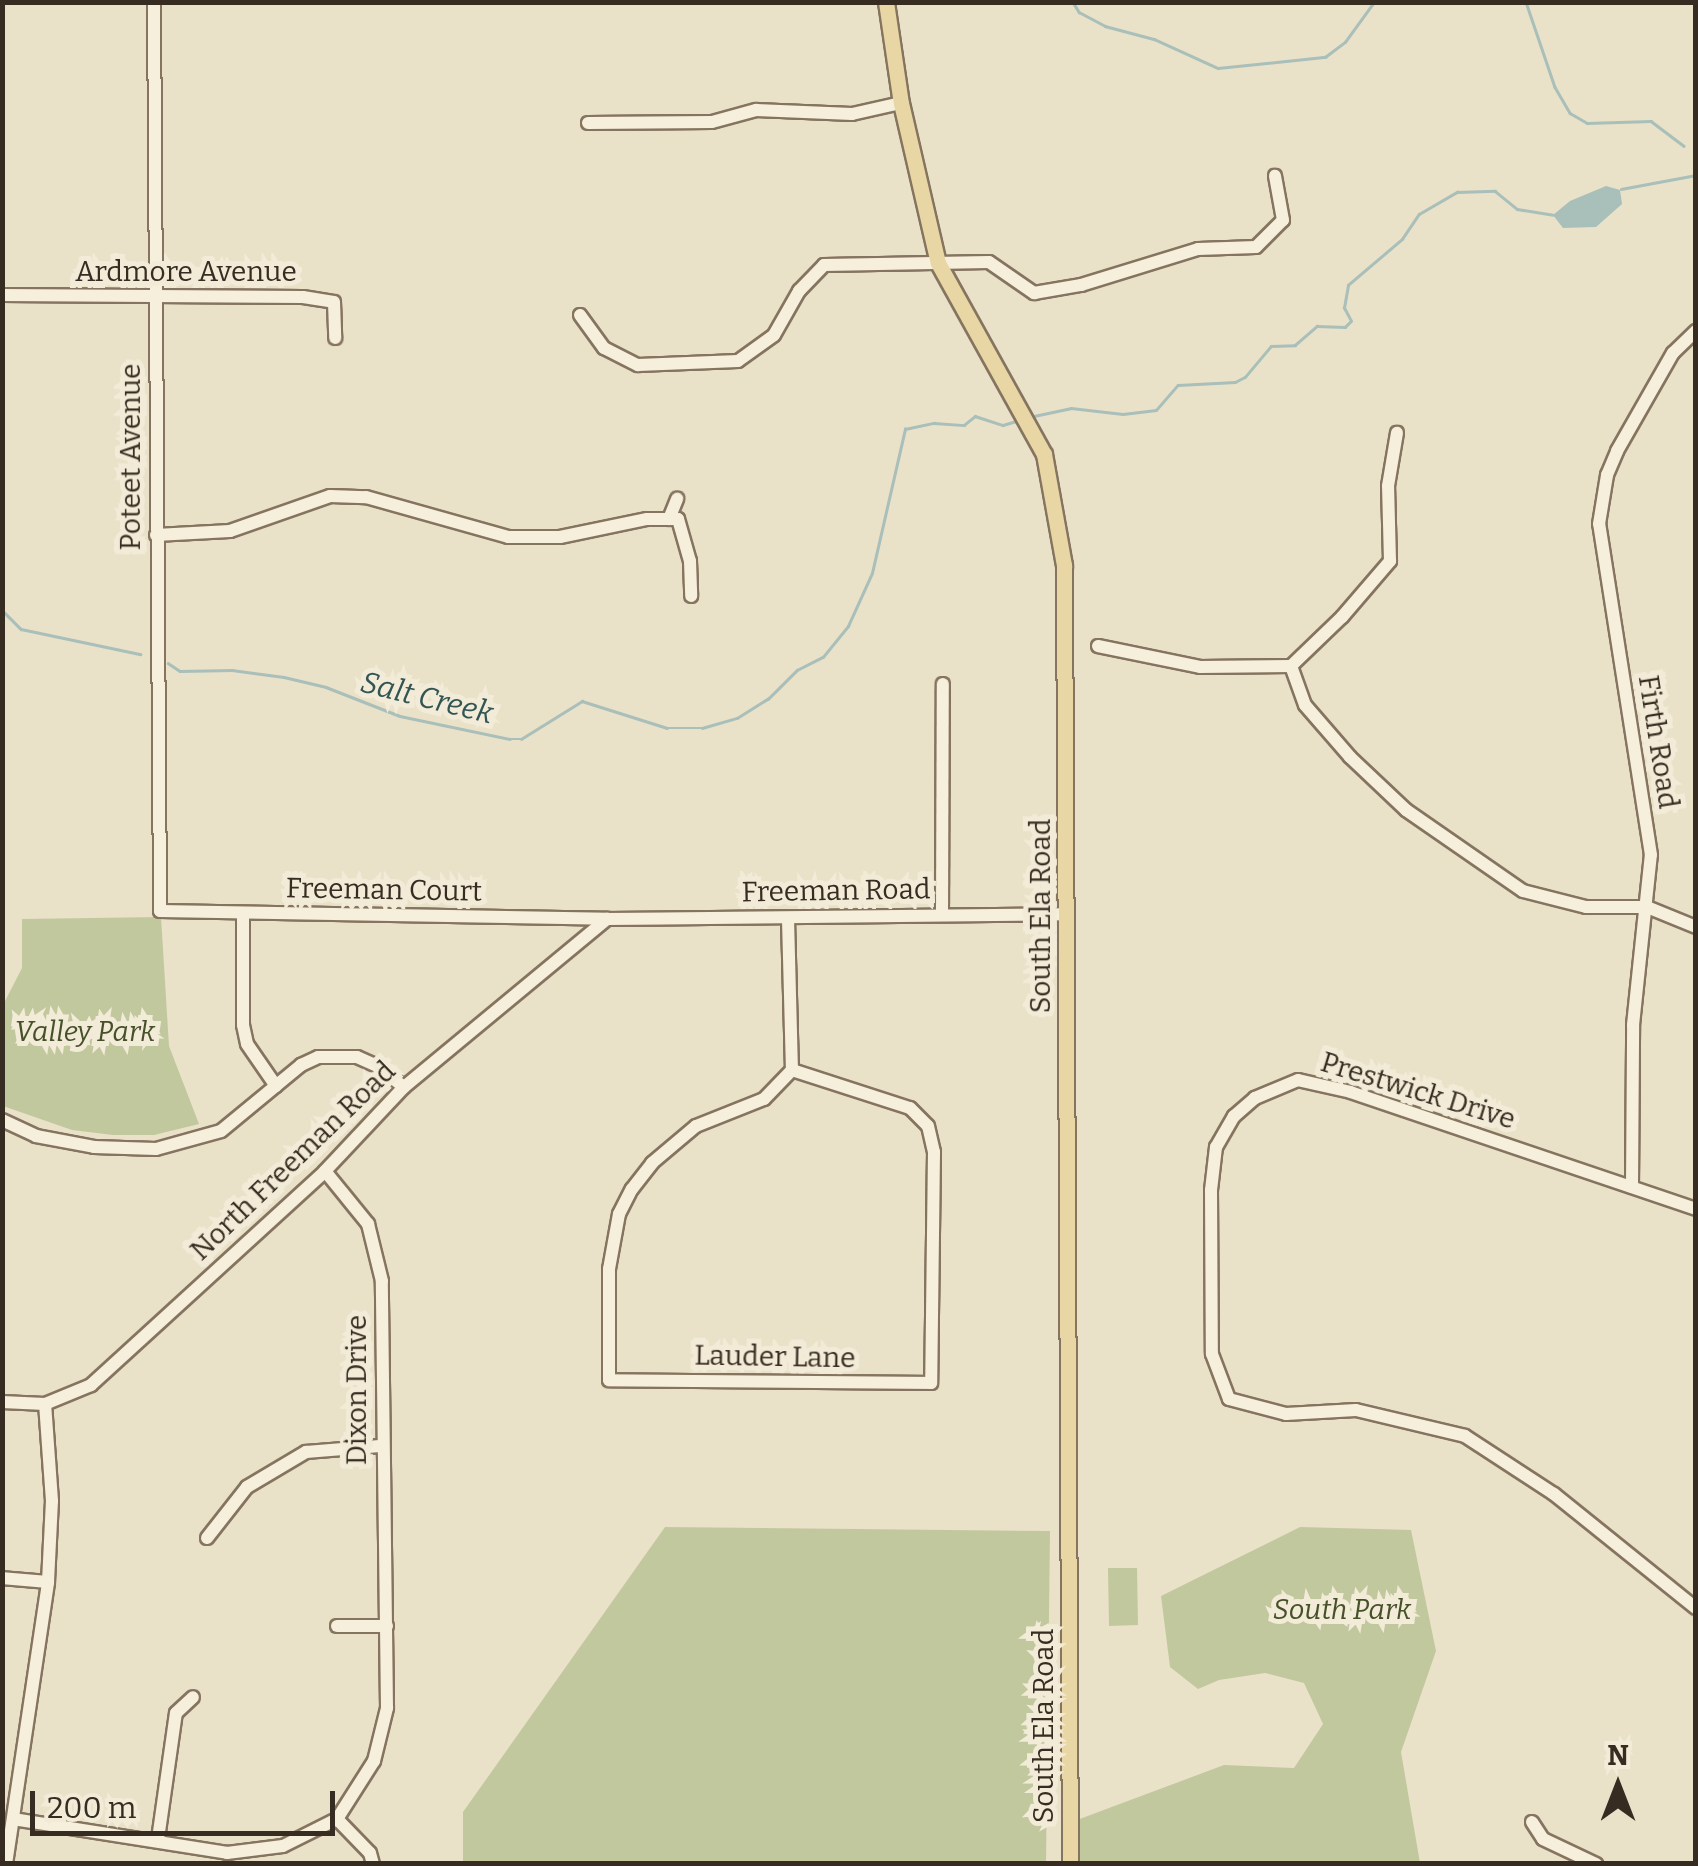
<!DOCTYPE html>
<style>
body{margin:0}
#map{position:relative;width:1698px;height:1866px;overflow:hidden;background:#eae1c9;font-family:Bitter,serif}
div>[style]{position:absolute}
.green>*{inset:0;background:#c2c89d}
.water>*{inset:0;background:#a9bfb9}
.stream>*{height:2.5px;margin:-1.25px;padding:0 1.25px;transform-origin:1.25px;border-radius:1.25px;background:#a9bfb9}
.roads{filter:drop-shadow(2px 0 #85745f) drop-shadow(-2px 0 #85745f) drop-shadow(0 2px #85745f) drop-shadow(0 -2px #85745f)}
.minor>*{height:12px;margin:-6px;padding:0 6px;transform-origin:6px;border-radius:6px;background:#f6efdb}
.major>*{height:15px;margin:-7.5px;padding:0 7.5px;transform-origin:7.5px;border-radius:7.5px;background:#e9d6a5}
span{translate:-50% -50%;white-space:nowrap;text-align:center;line-height:1.15;-webkit-text-stroke:10px #f2ebd7;paint-order:stroke}
.street-label{font-size:28px;color:#372c21}
.park-label{font-size:28px;color:#46512a;font-style:italic}
.water-label{font-size:30px;color:#325554;font-style:italic}
.frame{position:absolute;inset:0;border:5px solid #372c21;pointer-events:none}
.north{position:absolute;left:1568px;top:1736px;width:100px;height:100px;-webkit-text-stroke:8px #f2ebd7;paint-order:stroke;rotate:0deg;font-size:28px;font-weight:700;line-height:40px;text-align:center;color:#372c21}
.north::after{content:'';display:block;margin:auto;width:35px;height:45px;background:#372c21;clip-path:polygon(50% 0,100% 100%,50% 72%,0 100%)}
.scale{position:absolute;left:30px;top:1791px;width:305px;height:45px;box-sizing:border-box;border:5px solid #372c21;border-top:0;padding-left:12px;font-size:30px;line-height:35px;white-space:nowrap;color:#372c21;-webkit-text-stroke:8px #f2ebd7;paint-order:stroke}
</style>
<div id="map">
<div class="green">
<i style="clip-path:polygon(161px 917px,169px 1046px,199px 1124px,154px 1135px,113px 1135px,72px 1130px,3px 1106px,3px 1005px,22px 968px,22px 919px)"></i>
<i style="clip-path:polygon(665px 1527px,1050px 1531px,1046px 1863px,463px 1863px,463px 1812px)"></i>
<i style="clip-path:polygon(1300px 1527px,1411px 1530px,1436px 1651px,1401px 1752px,1420px 1863px,1077px 1863px,1077px 1820px,1224px 1765px,1294px 1768px,1323px 1724px,1304px 1683px,1265px 1673px,1219px 1680px,1198px 1689px,1170px 1667px,1161px 1596px)"></i>
<i style="clip-path:polygon(1108px 1568px,1137px 1568px,1138px 1625px,1109px 1626px)"></i>
</div>
<div class="water">
<i style="clip-path:polygon(1606px 186px,1620px 190px,1622px 204px,1596px 227px,1563px 228px,1553px 215px,1570px 201px)"></i>
</div>
<div class="stream">
<i style="left:1073px;top:2px;width:12px;rotate:59deg"></i>
<i style="left:1079px;top:12px;width:30px;rotate:28deg"></i>
<i style="left:1105px;top:26px;width:51px;rotate:14.9deg"></i>
<i style="left:1154px;top:39px;width:70px;rotate:24.4deg"></i>
<i style="left:1218px;top:68px;width:108px;rotate:-5.9deg"></i>
<i style="left:1325px;top:57px;width:25px;rotate:-37deg"></i>
<i style="left:1345px;top:42px;width:49px;rotate:-54.1deg"></i>
<i style="left:1526px;top:2px;width:90px;rotate:71.2deg"></i>
<i style="left:1555px;top:87px;width:30px;rotate:60deg"></i>
<i style="left:1570px;top:113px;width:20px;rotate:30deg"></i>
<i style="left:1587px;top:123px;width:64px;rotate:-1.8deg"></i>
<i style="left:1651px;top:121px;width:41px;rotate:37.1deg"></i>
<i style="left:1621px;top:189px;width:76px;rotate:-10.6deg"></i>
<i style="left:1034px;top:416px;width:38px;rotate:-12deg"></i>
<i style="left:1071px;top:408px;width:52px;rotate:6.6deg"></i>
<i style="left:1123px;top:414px;width:33px;rotate:-7deg"></i>
<i style="left:1156px;top:410px;width:33px;rotate:-49deg"></i>
<i style="left:1178px;top:385px;width:57px;rotate:-3deg"></i>
<i style="left:1235px;top:382px;width:11px;rotate:-27deg"></i>
<i style="left:1245px;top:377px;width:40px;rotate:-50deg"></i>
<i style="left:1271px;top:346px;width:24px;rotate:-2deg"></i>
<i style="left:1295px;top:345px;width:29px;rotate:-41deg"></i>
<i style="left:1317px;top:326px;width:28px;rotate:2deg"></i>
<i style="left:1345px;top:327px;width:8px;rotate:-45deg"></i>
<i style="left:1351px;top:321px;width:15px;rotate:-118deg"></i>
<i style="left:1344px;top:308px;width:23px;rotate:-80deg"></i>
<i style="left:1348px;top:285px;width:71px;rotate:-40.4deg"></i>
<i style="left:1402px;top:239px;width:30px;rotate:-56deg"></i>
<i style="left:1419px;top:214px;width:44px;rotate:-30.1deg"></i>
<i style="left:1457px;top:192px;width:38px;rotate:-2deg"></i>
<i style="left:1495px;top:191px;width:28px;rotate:39deg"></i>
<i style="left:1517px;top:209px;width:36px;rotate:9deg"></i>
<i style="left:2px;top:610px;width:27px;rotate:45deg"></i>
<i style="left:21px;top:629px;width:122px;rotate:11.9deg"></i>
<i style="left:168px;top:663px;width:14px;rotate:34deg"></i>
<i style="left:180px;top:671px;width:52px;rotate:-1.1deg"></i>
<i style="left:232px;top:670px;width:52px;rotate:7.7deg"></i>
<i style="left:284px;top:677px;width:43px;rotate:13.4deg"></i>
<i style="left:326px;top:687px;width:79px;rotate:21.4deg"></i>
<i style="left:400px;top:716px;width:112px;rotate:11.8deg"></i>
<i style="left:510px;top:739px;width:11px"></i>
<i style="left:521px;top:739px;width:72px;rotate:-31.9deg"></i>
<i style="left:582px;top:701px;width:89px;rotate:17.6deg"></i>
<i style="left:667px;top:728px;width:35px"></i>
<i style="left:702px;top:728px;width:36px;rotate:-16deg"></i>
<i style="left:737px;top:718px;width:36px;rotate:-32deg"></i>
<i style="left:768px;top:699px;width:41px;rotate:-45deg"></i>
<i style="left:797px;top:670px;width:29px;rotate:-27deg"></i>
<i style="left:823px;top:657px;width:40px;rotate:-51deg"></i>
<i style="left:848px;top:626px;width:58px;rotate:-65.6deg"></i>
<i style="left:872px;top:573px;width:148px;rotate:-77.1deg"></i>
<i style="left:905px;top:429px;width:30px;rotate:-12deg"></i>
<i style="left:934px;top:423px;width:30px;rotate:4deg"></i>
<i style="left:964px;top:425px;width:14px;rotate:-39deg"></i>
<i style="left:975px;top:416px;width:29px;rotate:18deg"></i>
<i style="left:1003px;top:425px;width:14px;rotate:-17deg"></i>
</div>
<div class="roads">
<div class="minor">
<i style="left:154px;top:2px;width:909px;rotate:89.62deg"></i>
<i style="left:160px;top:911px;width:447px;rotate:1deg"></i>
<i style="left:607px;top:919px;width:459px;rotate:-0.6deg"></i>
<i style="left:588px;top:123px;width:124px;rotate:-0.5deg"></i>
<i style="left:712px;top:122px;width:46px;rotate:-15.3deg"></i>
<i style="left:756px;top:110px;width:96px;rotate:2.4deg"></i>
<i style="left:852px;top:114px;width:50px;rotate:-12.7deg"></i>
<i style="left:2px;top:295px;width:301px;rotate:0.4deg"></i>
<i style="left:303px;top:297px;width:31px;rotate:9deg"></i>
<i style="left:334px;top:302px;width:36px;rotate:88deg"></i>
<i style="left:580px;top:315px;width:41px;rotate:54deg"></i>
<i style="left:604px;top:348px;width:38px;rotate:27deg"></i>
<i style="left:638px;top:365px;width:100px;rotate:-2.3deg"></i>
<i style="left:738px;top:361px;width:44px;rotate:-35.8deg"></i>
<i style="left:774px;top:335px;width:51px;rotate:-60.4deg"></i>
<i style="left:799px;top:291px;width:36px;rotate:-46deg"></i>
<i style="left:824px;top:265px;width:165px;rotate:-1deg"></i>
<i style="left:989px;top:262px;width:55px;rotate:34.6deg"></i>
<i style="left:1034px;top:293px;width:48px;rotate:-9.7deg"></i>
<i style="left:1081px;top:285px;width:122px;rotate:-17.1deg"></i>
<i style="left:1198px;top:249px;width:58px;rotate:-2deg"></i>
<i style="left:1256px;top:247px;width:38px;rotate:-45deg"></i>
<i style="left:1283px;top:220px;width:45px;rotate:-100.3deg"></i>
<i style="left:669px;top:519px;width:22px;rotate:-68deg"></i>
<i style="left:156px;top:535px;width:74px;rotate:-3.1deg"></i>
<i style="left:230px;top:531px;width:106px;rotate:-19.3deg"></i>
<i style="left:330px;top:496px;width:36px;rotate:2deg"></i>
<i style="left:366px;top:497px;width:148px;rotate:15.7deg"></i>
<i style="left:508px;top:537px;width:52px"></i>
<i style="left:560px;top:537px;width:89px;rotate:-11.7deg"></i>
<i style="left:647px;top:519px;width:31px"></i>
<i style="left:678px;top:519px;width:44px;rotate:74.1deg"></i>
<i style="left:690px;top:561px;width:35px;rotate:88deg"></i>
<i style="left:1098px;top:646px;width:104px;rotate:11.6deg"></i>
<i style="left:1200px;top:667px;width:91px;rotate:-0.6deg"></i>
<i style="left:1291px;top:666px;width:41px;rotate:70.3deg"></i>
<i style="left:1305px;top:705px;width:69px;rotate:49.1deg"></i>
<i style="left:1350px;top:757px;width:77px;rotate:43.4deg"></i>
<i style="left:1406px;top:810px;width:142px;rotate:34.7deg"></i>
<i style="left:1523px;top:891px;width:65px;rotate:14.3deg"></i>
<i style="left:1586px;top:907px;width:61px"></i>
<i style="left:1647px;top:907px;width:53px;rotate:22.2deg"></i>
<i style="left:1291px;top:666px;width:71px;rotate:-43.9deg"></i>
<i style="left:1342px;top:617px;width:74px;rotate:-49.4deg"></i>
<i style="left:1390px;top:561px;width:75px;rotate:-91.5deg"></i>
<i style="left:1388px;top:486px;width:54px;rotate:-80.4deg"></i>
<i style="left:243px;top:913px;width:112px;rotate:90deg"></i>
<i style="left:243px;top:1025px;width:19px;rotate:78deg"></i>
<i style="left:247px;top:1044px;width:51px;rotate:55.4deg"></i>
<i style="left:942px;top:914px;width:230px;rotate:-89.8deg"></i>
<i style="left:788px;top:919px;width:151px;rotate:88.5deg"></i>
<i style="left:792px;top:1070px;width:124px;rotate:17.9deg"></i>
<i style="left:910px;top:1108px;width:25px;rotate:45deg"></i>
<i style="left:928px;top:1126px;width:27px;rotate:77deg"></i>
<i style="left:934px;top:1152px;width:231px;rotate:90.7deg"></i>
<i style="left:931px;top:1383px;width:322px;rotate:-179.5deg"></i>
<i style="left:609px;top:1380px;width:111px;rotate:-90deg"></i>
<i style="left:609px;top:1269px;width:56px;rotate:-79.7deg"></i>
<i style="left:619px;top:1214px;width:28px;rotate:-63deg"></i>
<i style="left:632px;top:1189px;width:33px;rotate:-52deg"></i>
<i style="left:652px;top:1163px;width:57px;rotate:-40.1deg"></i>
<i style="left:696px;top:1126px;width:73px;rotate:-21.7deg"></i>
<i style="left:764px;top:1099px;width:40px;rotate:-46deg"></i>
<i style="left:2px;top:1120px;width:38px;rotate:25deg"></i>
<i style="left:36px;top:1136px;width:59px;rotate:10.7deg"></i>
<i style="left:94px;top:1147px;width:62px;rotate:1.8deg"></i>
<i style="left:156px;top:1149px;width:67px;rotate:-15.5deg"></i>
<i style="left:221px;top:1131px;width:104px;rotate:-39.5deg"></i>
<i style="left:301px;top:1065px;width:19px;rotate:-25deg"></i>
<i style="left:318px;top:1057px;width:39px"></i>
<i style="left:357px;top:1057px;width:24px;rotate:24deg"></i>
<i style="left:379px;top:1067px;width:32px;rotate:39deg"></i>
<i style="left:1632px;top:1187px;width:162px;rotate:-89.6deg"></i>
<i style="left:1633px;top:1025px;width:171px;rotate:-84deg"></i>
<i style="left:1651px;top:855px;width:335px;rotate:-98.9deg"></i>
<i style="left:1599px;top:524px;width:50px;rotate:-80.7deg"></i>
<i style="left:1607px;top:475px;width:26px;rotate:-67deg"></i>
<i style="left:1617px;top:451px;width:113px;rotate:-60.3deg"></i>
<i style="left:1673px;top:353px;width:32px;rotate:-44deg"></i>
<i style="left:1696px;top:1209px;width:364px;rotate:-161.3deg"></i>
<i style="left:1351px;top:1092px;width:54px;rotate:-167.2deg"></i>
<i style="left:1298px;top:1080px;width:47px;rotate:157.3deg"></i>
<i style="left:1255px;top:1098px;width:28px;rotate:139deg"></i>
<i style="left:1234px;top:1116px;width:36px;rotate:120deg"></i>
<i style="left:1216px;top:1147px;width:43px;rotate:96.6deg"></i>
<i style="left:1211px;top:1190px;width:164px;rotate:89.7deg"></i>
<i style="left:1212px;top:1354px;width:48px;rotate:69.3deg"></i>
<i style="left:1229px;top:1399px;width:59px;rotate:14.7deg"></i>
<i style="left:1286px;top:1414px;width:70px;rotate:-3.3deg"></i>
<i style="left:1356px;top:1410px;width:112px;rotate:13.4deg"></i>
<i style="left:1465px;top:1436px;width:106px;rotate:33.1deg"></i>
<i style="left:1554px;top:1494px;width:182px;rotate:38.8deg"></i>
<i style="left:2px;top:1402px;width:43px;rotate:2.7deg"></i>
<i style="left:45px;top:1404px;width:50px;rotate:-22.4deg"></i>
<i style="left:91px;top:1385px;width:317px;rotate:-42.4deg"></i>
<i style="left:325px;top:1171px;width:115px;rotate:-46.8deg"></i>
<i style="left:404px;top:1087px;width:264px;rotate:-39.6deg"></i>
<i style="left:207px;top:1538px;width:65px;rotate:-51.9deg"></i>
<i style="left:247px;top:1487px;width:69px;rotate:-30.7deg"></i>
<i style="left:306px;top:1452px;width:74px;rotate:-4.6deg"></i>
<i style="left:2px;top:1578px;width:46px;rotate:5deg"></i>
<i style="left:337px;top:1626px;width:50px"></i>
<i style="left:13px;top:1819px;width:217px;rotate:9deg"></i>
<i style="left:227px;top:1853px;width:56px;rotate:-7.1deg"></i>
<i style="left:283px;top:1846px;width:60px;rotate:-26.6deg"></i>
<i style="left:337px;top:1819px;width:69px;rotate:-57.5deg"></i>
<i style="left:374px;top:1761px;width:55px;rotate:-76.2deg"></i>
<i style="left:387px;top:1708px;width:427px;rotate:-90.7deg"></i>
<i style="left:382px;top:1281px;width:59px;rotate:-103.8deg"></i>
<i style="left:368px;top:1224px;width:68px;rotate:-129.1deg"></i>
<i style="left:337px;top:1819px;width:47px;rotate:45.9deg"></i>
<i style="left:370px;top:1853px;width:11px;rotate:75deg"></i>
<i style="left:1532px;top:1822px;width:20px;rotate:57deg"></i>
<i style="left:1543px;top:1839px;width:59px;rotate:25.3deg"></i>
<i style="left:158px;top:1839px;width:127px;rotate:-81.9deg"></i>
<i style="left:176px;top:1713px;width:23px;rotate:-43deg"></i>
<i style="left:6px;top:1864px;width:285px;rotate:-81.5deg"></i>
<i style="left:48px;top:1582px;width:81px;rotate:-87.2deg"></i>
<i style="left:52px;top:1501px;width:97px;rotate:-94.1deg"></i>
</div>
<div class="major">
<i style="left:886px;top:2px;width:102px;rotate:81.6deg"></i>
<i style="left:901px;top:103px;width:164px;rotate:77deg"></i>
<i style="left:938px;top:263px;width:218px;rotate:61deg"></i>
<i style="left:1044px;top:454px;width:113px;rotate:79.8deg"></i>
<i style="left:1064px;top:565px;width:1299px;rotate:89.74deg"></i>
</div>
</div>
<div class="street-label">
<span style="left:186px;top:272px">Ardmore Avenue</span>
<span style="left:131px;top:457px;rotate:-90deg">Poteet Avenue</span>
<span style="left:1658px;top:742px;rotate:81deg">Firth Road</span>
<span style="left:384px;top:890px;rotate:1deg">Freeman Court</span>
<span style="left:836px;top:891px;rotate:-1deg">Freeman Road</span>
<span style="left:1041px;top:916px;rotate:-90deg">South Ela Road</span>
<span style="left:1418px;top:1091px;rotate:17deg">Prestwick Drive</span>
<span style="left:293px;top:1161px;rotate:-44deg">North Freeman Road</span>
<span style="left:775px;top:1357px;rotate:1deg">Lauder Lane</span>
<span style="left:357px;top:1390px;rotate:-90deg">Dixon Drive</span>
<span style="left:1044px;top:1726px;rotate:-90deg">South Ela Road</span>
</div>
<div class="park-label">
<span style="left:85px;top:1032px">Valley Park</span>
<span style="left:1342px;top:1610px">South Park</span>
</div>
<div class="water-label">
<span style="left:427px;top:698px;rotate:14deg">Salt Creek</span>
</div>
<div class="frame"></div>
<div class="north">N</div>
<div class="scale">200 m</div>
</div>
